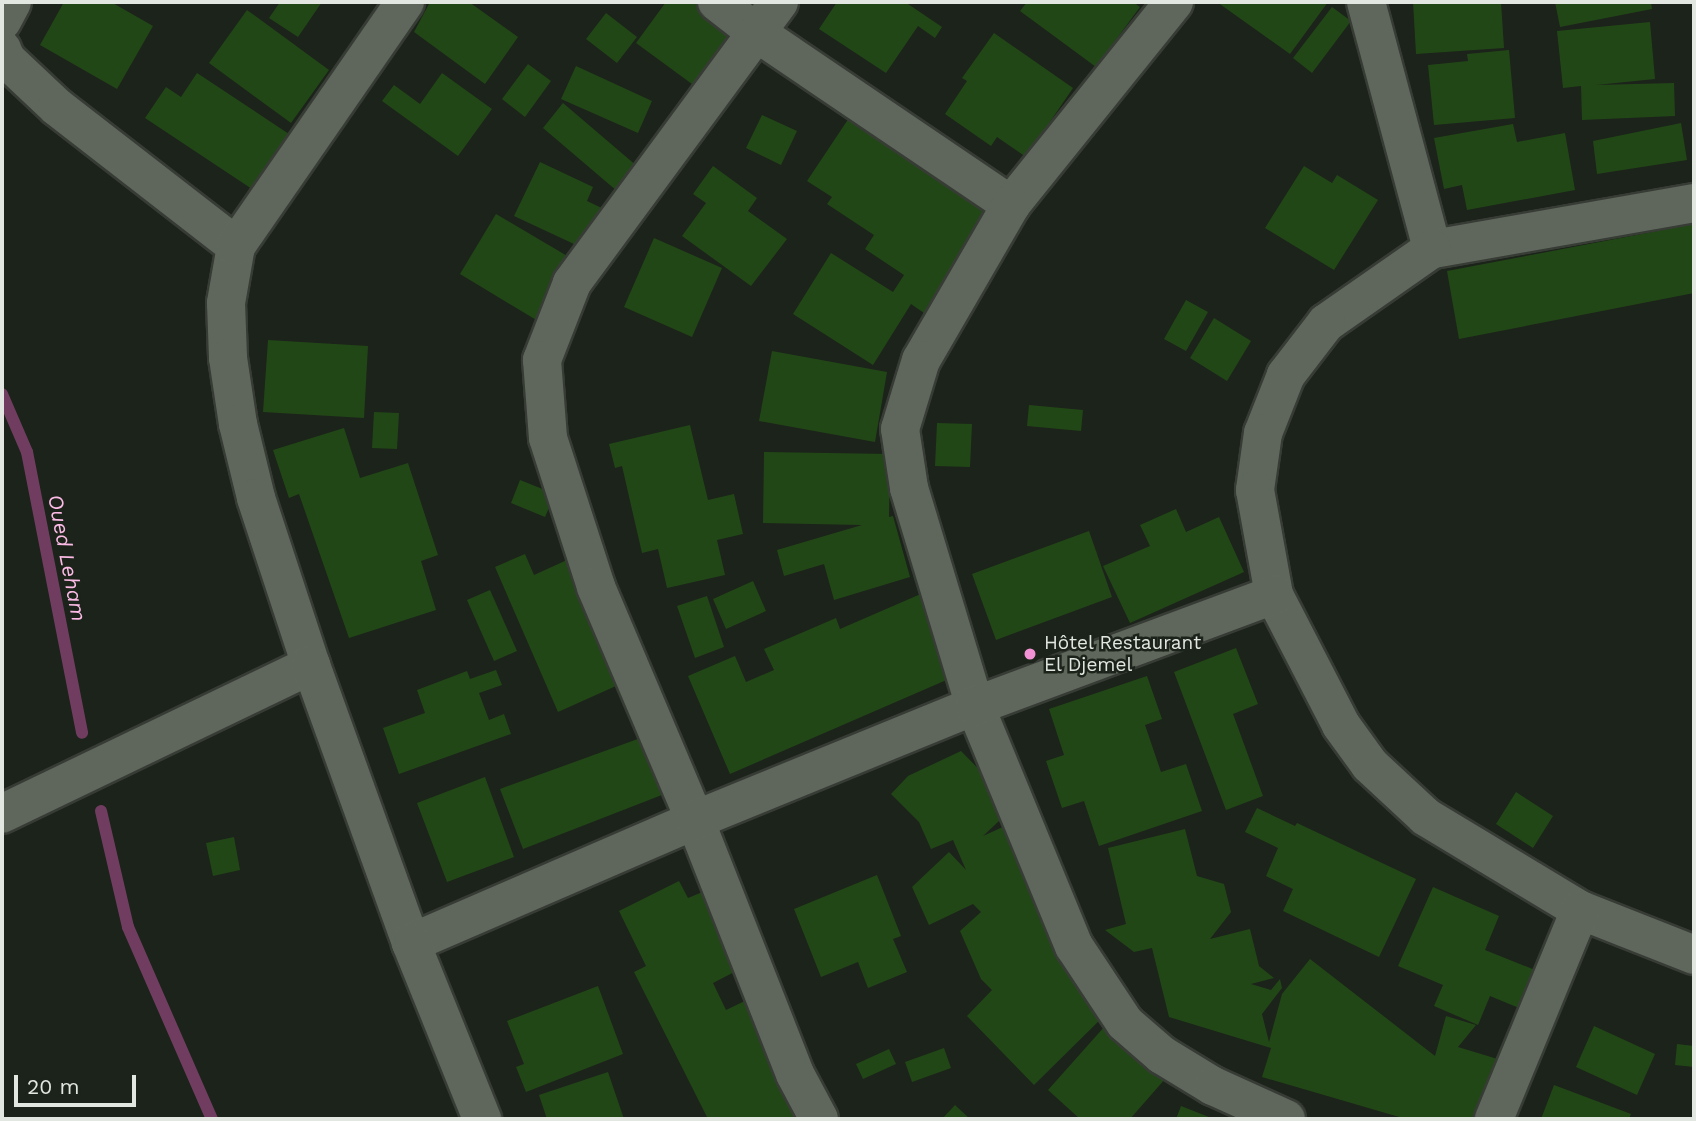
<!DOCTYPE html>
<meta charset="utf-8">
<style>
body{margin:0}
#map{position:relative;width:1696px;height:1121px;overflow:hidden;background:#1c231a;font-family:"Work Sans",sans-serif}
div>[style]{position:absolute}
.stream>*{height:12px;margin:-6px;padding:0 6px;transform-origin:6px;border-radius:6px;background:#703d60}
.building>*{inset:0;background:#224717}
.roads{filter:drop-shadow(2px 0 #373c35) drop-shadow(-2px 0 #373c35) drop-shadow(0 2px #373c35) drop-shadow(0 -2px #373c35)}
.minor>*{height:38px;margin:-19px;padding:0 19px;transform-origin:19px;border-radius:19px;background:#5f675c}
.dots>*{width:19px;height:19px;translate:-50% -50%;box-sizing:border-box;border:4px solid #1c231a;border-radius:50%}
span{translate:-50% -50%;white-space:nowrap;text-align:center;line-height:1.15;-webkit-text-stroke:5px #1c231a;paint-order:stroke}
.poi-label{font-size:19px;color:#e2e7e1}
.left{translate:0 -50%;text-align:left}
.water-label{font-size:21px;color:#fcbbe6;font-style:italic}
.frame{position:absolute;inset:0;border:4px solid #e2e7e1;pointer-events:none}
.scale{position:absolute;left:14px;top:1075px;width:122px;height:32px;box-sizing:border-box;border:4px solid #e2e7e1;border-top:0;padding-left:9px;font-size:21px;line-height:24px;white-space:nowrap;color:#e2e7e1;-webkit-text-stroke:5px #1c231a;paint-order:stroke}
</style>
<div id="map">
<div class="stream">
<i style="left:2px;top:394px;width:63px;rotate:66.7deg"></i>
<i style="left:27px;top:452px;width:286px;rotate:78.9deg"></i>
<i style="left:101px;top:811px;width:119px;rotate:76.9deg"></i>
<i style="left:128px;top:927px;width:210px;rotate:66.4deg"></i>
</div>
<div class="building">
<i style="clip-path:polygon(64px 2px,111px 2px,153px 26px,117px 89px,40px 45px)"></i>
<i style="clip-path:polygon(280px 2px,322px 2px,298px 37px,269px 18px)"></i>
<i style="clip-path:polygon(430px 2px,469px 2px,518px 37px,485px 84px,414px 32px)"></i>
<i style="clip-path:polygon(666px 2px,702px 2px,750px 37px,707px 95px,636px 43px)"></i>
<i style="clip-path:polygon(837px 2px,905px 2px,942px 27px,935px 38px,918px 26px,886px 73px,819px 29px)"></i>
<i style="clip-path:polygon(1027px 2px,1133px 2px,1140px 7px,1096px 67px,1020px 11px)"></i>
<i style="clip-path:polygon(1217px 2px,1328px 2px,1290px 54px)"></i>
<i style="clip-path:polygon(1413px 2px,1501px 2px,1504px 48px,1416px 54px)"></i>
<i style="clip-path:polygon(1555px 2px,1651px 2px,1652px 9px,1560px 27px)"></i>
<i style="clip-path:polygon(1332px 7px,1351px 21px,1312px 73px,1293px 58px)"></i>
<i style="clip-path:polygon(247px 10px,329px 70px,291px 123px,209px 63px)"></i>
<i style="clip-path:polygon(606px 13px,637px 37px,617px 63px,586px 39px)"></i>
<i style="clip-path:polygon(1650px 22px,1655px 79px,1596px 85px,1674px 83px,1675px 116px,1582px 120px,1581px 86px,1563px 88px,1557px 31px)"></i>
<i style="clip-path:polygon(994px 33px,1073px 88px,1026px 157px,997px 137px,991px 146px,945px 114px,967px 81px,962px 78px)"></i>
<i style="clip-path:polygon(1509px 50px,1515px 118px,1434px 125px,1428px 65px,1468px 61px,1467px 54px)"></i>
<i style="clip-path:polygon(528px 64px,551px 81px,525px 117px,502px 99px)"></i>
<i style="clip-path:polygon(576px 66px,652px 101px,638px 133px,561px 99px)"></i>
<i style="clip-path:polygon(197px 73px,289px 134px,252px 189px,145px 118px,166px 87px,181px 97px)"></i>
<i style="clip-path:polygon(442px 73px,492px 109px,458px 156px,382px 101px,394px 85px,420px 104px)"></i>
<i style="clip-path:polygon(563px 103px,638px 167px,617px 191px,543px 128px)"></i>
<i style="clip-path:polygon(762px 115px,797px 131px,781px 165px,746px 148px)"></i>
<i style="clip-path:polygon(849px 118px,990px 208px,924px 313px,911px 304px,873px 365px,793px 314px,831px 253px,893px 292px,904px 275px,865px 249px,874px 235px,827px 204px,832px 197px,807px 181px)"></i>
<i style="clip-path:polygon(1681px 123px,1687px 160px,1597px 174px,1593px 141px)"></i>
<i style="clip-path:polygon(1513px 124px,1517px 142px,1565px 133px,1575px 190px,1467px 210px,1462px 185px,1444px 189px,1434px 138px)"></i>
<i style="clip-path:polygon(540px 162px,593px 187px,587px 201px,608px 211px,589px 251px,514px 216px)"></i>
<i style="clip-path:polygon(713px 166px,757px 198px,748px 211px,787px 239px,751px 286px,682px 236px,706px 203px,693px 194px)"></i>
<i style="clip-path:polygon(1304px 166px,1332px 183px,1337px 175px,1378px 200px,1334px 270px,1265px 228px)"></i>
<i style="clip-path:polygon(496px 214px,574px 260px,538px 321px,460px 274px)"></i>
<i style="clip-path:polygon(1694px 224px,1694px 293px,1459px 339px,1447px 271px)"></i>
<i style="clip-path:polygon(654px 238px,722px 268px,692px 337px,624px 307px)"></i>
<i style="clip-path:polygon(1186px 300px,1208px 312px,1186px 351px,1164px 339px)"></i>
<i style="clip-path:polygon(1214px 318px,1251px 341px,1227px 381px,1190px 358px)"></i>
<i style="clip-path:polygon(268px 340px,368px 346px,364px 418px,263px 412px)"></i>
<i style="clip-path:polygon(772px 351px,887px 372px,875px 442px,759px 421px)"></i>
<i style="clip-path:polygon(1029px 405px,1083px 410px,1081px 431px,1027px 426px)"></i>
<i style="clip-path:polygon(374px 412px,399px 413px,397px 449px,372px 448px)"></i>
<i style="clip-path:polygon(937px 423px,972px 424px,970px 467px,935px 466px)"></i>
<i style="clip-path:polygon(690px 425px,708px 500px,734px 494px,743px 534px,717px 540px,725px 575px,667px 588px,658px 549px,642px 553px,622px 466px,615px 468px,609px 444px)"></i>
<i style="clip-path:polygon(344px 428px,360px 478px,408px 463px,438px 555px,421px 561px,436px 610px,349px 638px,299px 494px,289px 498px,273px 450px)"></i>
<i style="clip-path:polygon(764px 452px,890px 454px,889px 517px,893px 516px,910px 577px,834px 600px,824px 564px,784px 576px,777px 550px,862px 525px,763px 523px)"></i>
<i style="clip-path:polygon(520px 480px,555px 494px,545px 517px,511px 503px)"></i>
<i style="clip-path:polygon(1176px 509px,1186px 532px,1219px 517px,1244px 572px,1130px 623px,1103px 566px,1150px 546px,1140px 525px)"></i>
<i style="clip-path:polygon(1089px 531px,1112px 597px,996px 640px,972px 574px)"></i>
<i style="clip-path:polygon(525px 554px,534px 575px,578px 555px,636px 677px,558px 712px,495px 567px)"></i>
<i style="clip-path:polygon(753px 581px,766px 611px,726px 629px,713px 599px)"></i>
<i style="clip-path:polygon(490px 590px,517px 651px,494px 661px,467px 600px)"></i>
<i style="clip-path:polygon(923px 593px,958px 675px,730px 774px,688px 676px,735px 656px,746px 682px,774px 670px,764px 649px,836px 618px,840px 629px)"></i>
<i style="clip-path:polygon(707px 596px,724px 647px,695px 658px,677px 606px)"></i>
<i style="clip-path:polygon(1236px 648px,1258px 704px,1233px 714px,1263px 796px,1226px 810px,1174px 672px)"></i>
<i style="clip-path:polygon(496px 670px,502px 685px,479px 693px,489px 720px,504px 714px,511px 734px,399px 774px,383px 728px,425px 713px,417px 690px,467px 671px,470px 679px)"></i>
<i style="clip-path:polygon(1147px 676px,1162px 719px,1145px 725px,1161px 772px,1186px 764px,1202px 811px,1099px 846px,1084px 801px,1062px 808px,1046px 761px,1064px 755px,1049px 709px)"></i>
<i style="clip-path:polygon(646px 736px,667px 793px,523px 849px,500px 789px)"></i>
<i style="clip-path:polygon(961px 751px,1015px 806px,983px 836px,1016px 821px,1043px 883px,1029px 889px,1062px 962px,1109px 1011px,1034px 1085px,967px 1016px,992px 990px,981px 979px,960px 931px,981px 912px,973px 904px,929px 925px,912px 887px,949px 852px,966px 870px,953px 840px,931px 849px,919px 822px,891px 794px,908px 776px)"></i>
<i style="clip-path:polygon(485px 777px,514px 857px,447px 882px,417px 803px)"></i>
<i style="clip-path:polygon(1516px 792px,1553px 816px,1533px 848px,1496px 824px)"></i>
<i style="clip-path:polygon(1257px 808px,1295px 826px,1297px 823px,1416px 879px,1379px 957px,1283px 911px,1293px 889px,1266px 876px,1278px 848px,1245px 832px)"></i>
<i style="clip-path:polygon(1185px 829px,1197px 876px,1224px 884px,1231px 912px,1210px 939px,1250px 929px,1259px 966px,1274px 978px,1251px 984px,1271px 990px,1280px 979px,1282px 988px,1262px 1014px,1269px 1042px,1282px 994px,1310px 959px,1435px 1056px,1446px 1016px,1476px 1025px,1458px 1047px,1514px 1064px,1498px 1119px,1406px 1119px,1262px 1077px,1271px 1048px,1169px 1017px,1152px 948px,1134px 952px,1105px 930px,1126px 924px,1108px 848px)"></i>
<i style="clip-path:polygon(234px 837px,240px 870px,213px 876px,206px 843px)"></i>
<i style="clip-path:polygon(877px 875px,901px 936px,893px 939px,907px 972px,868px 988px,858px 962px,821px 977px,794px 909px)"></i>
<i style="clip-path:polygon(679px 881px,688px 898px,705px 891px,742px 968px,713px 983px,726px 1010px,749px 999px,809px 1119px,708px 1119px,634px 972px,646px 966px,619px 911px)"></i>
<i style="clip-path:polygon(1433px 887px,1499px 916px,1485px 950px,1535px 970px,1519px 1008px,1490px 996px,1478px 1025px,1434px 1006px,1443px 985px,1398px 966px)"></i>
<i style="clip-path:polygon(598px 986px,623px 1054px,526px 1092px,516px 1067px,524px 1064px,507px 1021px)"></i>
<i style="clip-path:polygon(1105px 1026px,1165px 1079px,1130px 1119px,1080px 1119px,1048px 1090px)"></i>
<i style="clip-path:polygon(1594px 1026px,1655px 1054px,1637px 1095px,1576px 1067px)"></i>
<i style="clip-path:polygon(1677px 1044px,1694px 1046px,1694px 1067px,1675px 1065px)"></i>
<i style="clip-path:polygon(944px 1048px,951px 1068px,912px 1082px,905px 1062px)"></i>
<i style="clip-path:polygon(889px 1049px,896px 1064px,863px 1079px,856px 1064px)"></i>
<i style="clip-path:polygon(608px 1072px,624px 1119px,547px 1119px,539px 1095px)"></i>
<i style="clip-path:polygon(1554px 1085px,1631px 1114px,1629px 1119px,1541px 1119px)"></i>
<i style="clip-path:polygon(955px 1105px,970px 1119px,942px 1119px)"></i>
<i style="clip-path:polygon(1181px 1106px,1214px 1119px,1176px 1119px)"></i>
</div>
<div class="roads">
<div class="minor">
<i style="left:717px;top:2px;width:51px;rotate:37.8deg"></i>
<i style="left:757px;top:33px;width:307px;rotate:34.1deg"></i>
<i style="left:779px;top:2px;width:349px;rotate:126.4deg"></i>
<i style="left:572px;top:283px;width:83px;rotate:111.3deg"></i>
<i style="left:542px;top:360px;width:78px;rotate:85.6deg"></i>
<i style="left:548px;top:438px;width:157px;rotate:72.1deg"></i>
<i style="left:596px;top:587px;width:253px;rotate:67deg"></i>
<i style="left:695px;top:820px;width:273px;rotate:68.5deg"></i>
<i style="left:795px;top:1074px;width:51px;rotate:61.9deg"></i>
<i style="left:1174px;top:2px;width:260px;rotate:128.8deg"></i>
<i style="left:1011px;top:205px;width:179px;rotate:120.1deg"></i>
<i style="left:921px;top:360px;width:72px;rotate:106.9deg"></i>
<i style="left:900px;top:429px;width:60px;rotate:81.3deg"></i>
<i style="left:909px;top:488px;width:228px;rotate:73.2deg"></i>
<i style="left:975px;top:706px;width:260px;rotate:67.6deg"></i>
<i style="left:1074px;top:946px;width:92px;rotate:56.5deg"></i>
<i style="left:1125px;top:1023px;width:49px;rotate:40.9deg"></i>
<i style="left:1162px;top:1055px;width:60px;rotate:31.3deg"></i>
<i style="left:1213px;top:1086px;width:80px;rotate:24.3deg"></i>
<i style="left:1366px;top:2px;width:256px;rotate:75deg"></i>
<i style="left:2px;top:21px;width:21px;rotate:-62deg"></i>
<i style="left:2px;top:49px;width:11px;rotate:68deg"></i>
<i style="left:6px;top:59px;width:70px;rotate:43.3deg"></i>
<i style="left:57px;top:107px;width:227px;rotate:37.8deg"></i>
<i style="left:236px;top:246px;width:58px;rotate:100deg"></i>
<i style="left:226px;top:303px;width:55px;rotate:87.9deg"></i>
<i style="left:228px;top:358px;width:67px;rotate:81.4deg"></i>
<i style="left:238px;top:424px;width:76px;rotate:76.3deg"></i>
<i style="left:256px;top:498px;width:176px;rotate:71.8deg"></i>
<i style="left:311px;top:665px;width:343px;rotate:154.3deg"></i>
<i style="left:1694px;top:203px;width:266px;rotate:170deg"></i>
<i style="left:1432px;top:249px;width:129px;rotate:145.1deg"></i>
<i style="left:1326px;top:323px;width:66px;rotate:127.6deg"></i>
<i style="left:1286px;top:375px;width:62px;rotate:111.6deg"></i>
<i style="left:1263px;top:433px;width:58px;rotate:98deg"></i>
<i style="left:1255px;top:490px;width:107px;rotate:79.7deg"></i>
<i style="left:1274px;top:595px;width:146px;rotate:62.7deg"></i>
<i style="left:1341px;top:725px;width:49px;rotate:54.1deg"></i>
<i style="left:1370px;top:765px;width:76px;rotate:42.9deg"></i>
<i style="left:1426px;top:817px;width:180px;rotate:31.1deg"></i>
<i style="left:1580px;top:910px;width:123px;rotate:21.5deg"></i>
<i style="left:236px;top:246px;width:297px;rotate:-55.3deg"></i>
<i style="left:311px;top:665px;width:295px;rotate:70.2deg"></i>
<i style="left:411px;top:943px;width:309px;rotate:-23.4deg"></i>
<i style="left:695px;top:820px;width:302px;rotate:-22.2deg"></i>
<i style="left:975px;top:706px;width:319px;rotate:-20.4deg"></i>
<i style="left:411px;top:943px;width:190px;rotate:68deg"></i>
<i style="left:1494px;top:1119px;width:226px;rotate:-67.6deg"></i>
</div>
</div>
<div class="dots">
<i style="left:1030px;top:654px;background:#f391d5"></i>
</div>
<div class="poi-label">
<span class="left" style="left:1044px;top:654px">Hôtel Restaurant<br>El Djemel</span>
</div>
<div class="water-label">
<span style="left:67px;top:558px;rotate:79deg">Oued Leham</span>
</div>
<div class="frame"></div>
<div class="scale">20 m</div>
</div>
